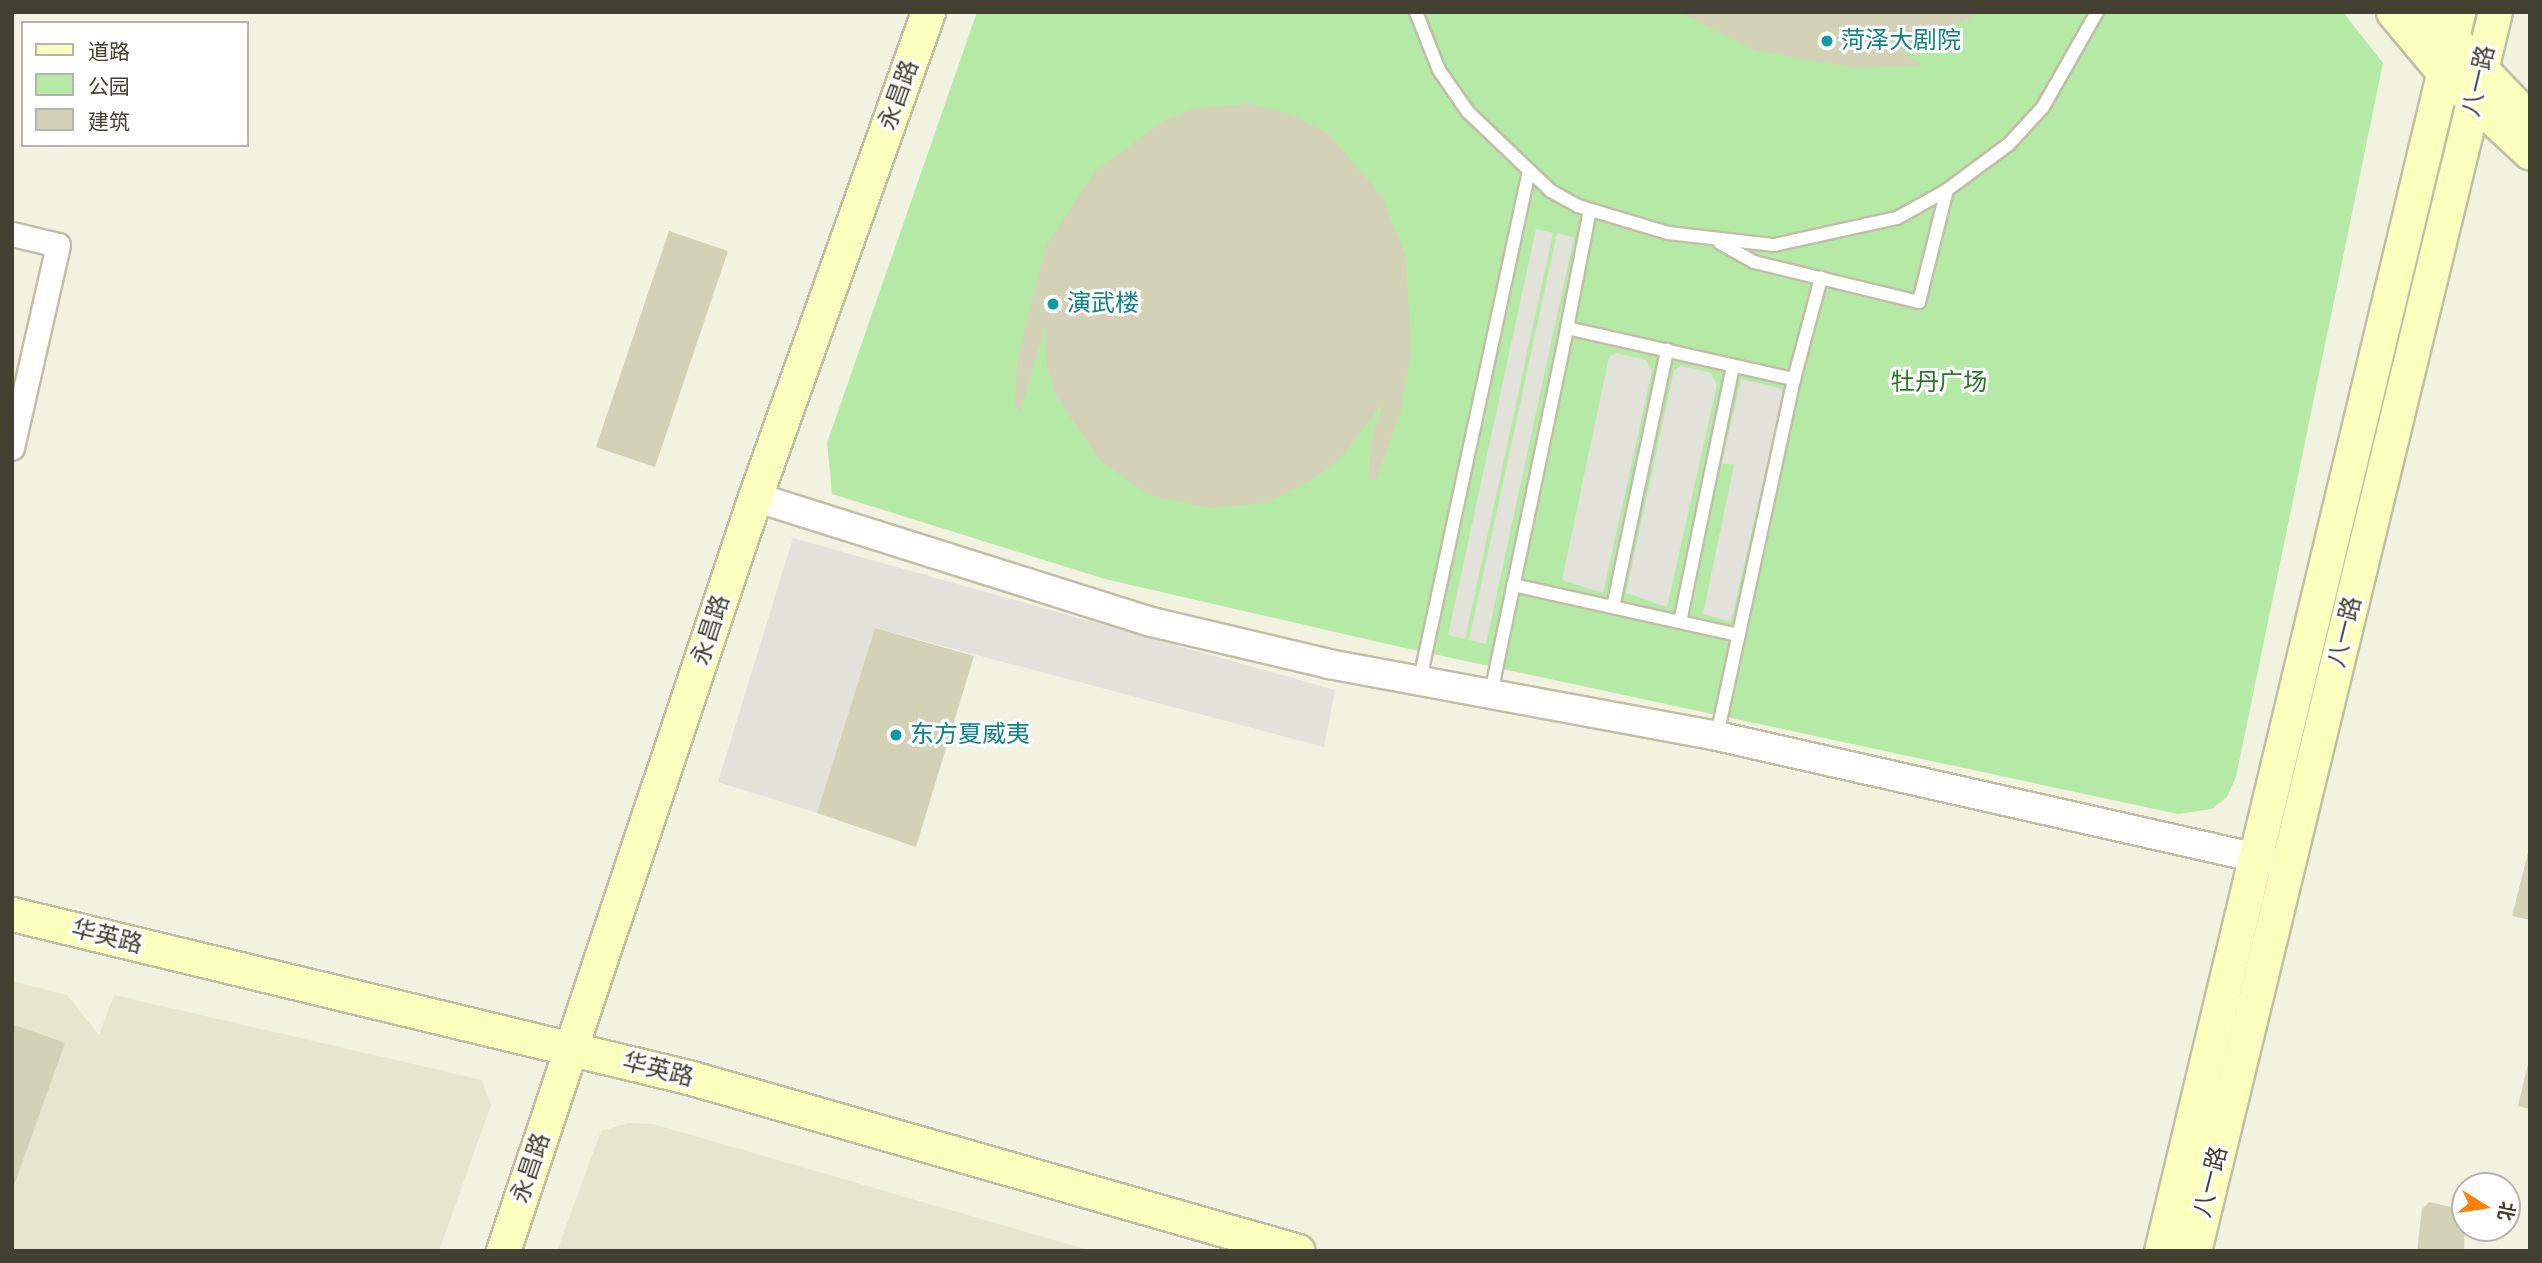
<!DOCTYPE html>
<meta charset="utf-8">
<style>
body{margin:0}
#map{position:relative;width:2542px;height:1263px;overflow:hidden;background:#f2f2e1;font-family:"Sofia Sans Condensed","Noto Sans SC",sans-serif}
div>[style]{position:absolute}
.residential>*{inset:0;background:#e6e6cf}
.green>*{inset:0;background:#b5eaa6}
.parking>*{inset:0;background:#e2e1da}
.building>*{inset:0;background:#d3d2b6}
.roads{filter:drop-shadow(2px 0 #c0bfa6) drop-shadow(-2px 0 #c0bfa6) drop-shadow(0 2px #c0bfa6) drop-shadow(0 -2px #c0bfa6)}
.service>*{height:12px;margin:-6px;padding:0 6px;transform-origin:6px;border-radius:6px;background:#fff}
.minor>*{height:23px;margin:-11.5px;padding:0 11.5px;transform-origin:11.5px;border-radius:11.5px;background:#fff}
.tertiary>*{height:28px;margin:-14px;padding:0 14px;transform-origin:14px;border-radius:14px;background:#fff}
.secondary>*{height:33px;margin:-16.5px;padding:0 16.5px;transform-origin:16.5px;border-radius:16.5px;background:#faffbe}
.dots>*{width:19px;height:19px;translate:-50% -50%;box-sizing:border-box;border:4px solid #fff;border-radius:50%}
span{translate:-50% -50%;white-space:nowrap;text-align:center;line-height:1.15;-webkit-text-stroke:6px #fff;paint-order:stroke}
.culture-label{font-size:24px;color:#0d838f}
.left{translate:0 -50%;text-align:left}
.street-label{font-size:24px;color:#434232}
.park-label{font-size:24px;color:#277723}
.frame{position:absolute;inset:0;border:14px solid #434232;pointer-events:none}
.legend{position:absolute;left:21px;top:21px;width:228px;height:126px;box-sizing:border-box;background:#fff;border:2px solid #b4b3ad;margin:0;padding:9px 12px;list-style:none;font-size:21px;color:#434232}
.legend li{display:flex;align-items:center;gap:14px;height:35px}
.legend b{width:35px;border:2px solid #b4b3ad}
.north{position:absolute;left:2451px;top:1172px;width:70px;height:70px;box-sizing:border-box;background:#fff;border:2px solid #b4b3ad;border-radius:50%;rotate:102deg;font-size:19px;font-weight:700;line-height:28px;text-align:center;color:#434232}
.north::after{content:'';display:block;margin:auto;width:24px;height:32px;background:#ff7f0b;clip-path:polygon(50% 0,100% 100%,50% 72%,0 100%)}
</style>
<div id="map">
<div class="residential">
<i style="clip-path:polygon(12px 981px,67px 995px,99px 1035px,114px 995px,482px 1080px,491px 1105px,439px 1251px,12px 1251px)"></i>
<i style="clip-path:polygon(629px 1123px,653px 1124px,1092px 1251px,557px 1251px,601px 1131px)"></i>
</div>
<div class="green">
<i style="clip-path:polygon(977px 12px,2343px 12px,2383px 63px,2236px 777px,2227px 797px,2212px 809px,2178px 814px,1396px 646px,1105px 579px,832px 494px,827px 443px)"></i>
</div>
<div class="parking">
<i style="clip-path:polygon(1536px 229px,1553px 233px,1465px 639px,1448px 635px)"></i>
<i style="clip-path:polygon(1557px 233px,1574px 237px,1486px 644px,1469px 640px)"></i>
<i style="clip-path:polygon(1616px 353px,1646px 360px,1652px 371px,1603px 593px,1562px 580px,1609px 357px)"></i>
<i style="clip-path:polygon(1681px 366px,1711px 373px,1717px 385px,1667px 607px,1626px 593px,1674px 370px)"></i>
<i style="clip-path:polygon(1741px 379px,1780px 388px,1783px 394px,1731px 622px,1703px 614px,1734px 465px,1722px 463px)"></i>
<i style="clip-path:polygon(793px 538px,1335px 690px,1324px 747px,875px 628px,817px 813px,718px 782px)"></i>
</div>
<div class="building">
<i style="clip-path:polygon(1679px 12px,1984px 12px,1900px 49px,1923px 66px,1856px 68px,1756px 51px)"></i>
<i style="clip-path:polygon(1250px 104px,1291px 114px,1328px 133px,1383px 198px,1406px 257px,1411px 352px,1400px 415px,1376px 480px,1368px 479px,1371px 442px,1383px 403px,1338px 461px,1310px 481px,1266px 503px,1208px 508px,1149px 495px,1100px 461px,1056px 396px,1046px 364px,1046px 325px,1020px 412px,1015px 406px,1017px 359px,1045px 248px,1095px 171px,1167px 119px,1197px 108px)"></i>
<i style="clip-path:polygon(669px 231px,728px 251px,655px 467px,596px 447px)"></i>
<i style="clip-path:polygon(875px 628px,974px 656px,916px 847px,817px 813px)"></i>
<i style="clip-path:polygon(2530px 845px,2530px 920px,2512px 916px)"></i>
<i style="clip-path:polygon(15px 1025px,65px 1043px,13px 1188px,12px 1034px)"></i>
<i style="clip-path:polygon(2529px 1060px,2530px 1060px,2530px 1109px,2518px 1106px)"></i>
<i style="clip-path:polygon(2429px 1202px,2465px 1210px,2464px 1251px,2417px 1251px,2422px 1209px)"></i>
</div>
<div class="roads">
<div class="service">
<i style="left:1416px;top:12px;width:62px;rotate:68.4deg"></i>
<i style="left:1439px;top:70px;width:51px;rotate:55.4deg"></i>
<i style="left:1468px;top:112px;width:115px;rotate:43.6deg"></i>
<i style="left:1551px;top:191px;width:31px;rotate:29deg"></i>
<i style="left:1578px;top:206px;width:94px;rotate:16.7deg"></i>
<i style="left:1668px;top:233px;width:107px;rotate:6.5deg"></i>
<i style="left:1774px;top:245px;width:126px;rotate:-12.4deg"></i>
<i style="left:1897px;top:218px;width:57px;rotate:-29.2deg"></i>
<i style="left:1947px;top:190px;width:77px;rotate:-36.6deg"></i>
<i style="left:2009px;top:144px;width:50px;rotate:-47.4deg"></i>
<i style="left:2043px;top:107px;width:109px;rotate:-60.4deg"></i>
<i style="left:1720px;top:243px;width:39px;rotate:29deg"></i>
<i style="left:1754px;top:262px;width:170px;rotate:13.6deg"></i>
<i style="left:1919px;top:302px;width:115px;rotate:-76deg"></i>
<i style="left:1567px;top:328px;width:120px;rotate:-79deg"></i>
<i style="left:1794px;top:379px;width:105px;rotate:-75deg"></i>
<i style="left:1513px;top:585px;width:231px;rotate:12.5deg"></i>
<i style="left:1613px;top:607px;width:263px;rotate:-78.1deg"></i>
<i style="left:1680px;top:622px;width:261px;rotate:-78.3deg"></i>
<i style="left:1420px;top:679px;width:520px;rotate:-77.89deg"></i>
<i style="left:1491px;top:693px;width:373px;rotate:-78.2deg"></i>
<i style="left:1567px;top:328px;width:233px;rotate:12.7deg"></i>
<i style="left:1794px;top:379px;width:365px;rotate:102.2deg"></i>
</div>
<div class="minor">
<i style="left:12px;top:234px;width:47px;rotate:13.4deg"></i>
<i style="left:58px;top:245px;width:208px;rotate:102.8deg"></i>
</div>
<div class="tertiary">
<i style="left:755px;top:497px;width:416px;rotate:17.5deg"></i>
<i style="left:1152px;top:622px;width:182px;rotate:13.3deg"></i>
<i style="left:1329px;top:664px;width:395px;rotate:10.5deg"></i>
<i style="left:1717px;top:736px;width:572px;rotate:12.72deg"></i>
</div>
<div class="secondary">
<i style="left:2393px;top:12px;width:80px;rotate:50.1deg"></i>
<i style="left:2444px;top:73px;width:117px;rotate:42.9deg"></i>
<i style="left:2427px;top:12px;width:149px;rotate:46.4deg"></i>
<i style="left:12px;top:914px;width:695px;rotate:13.56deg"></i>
<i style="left:688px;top:1077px;width:634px;rotate:15.92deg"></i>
<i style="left:503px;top:1251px;width:795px;rotate:-71.52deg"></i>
<i style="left:755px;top:497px;width:515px;rotate:-70.37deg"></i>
<i style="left:2161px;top:1251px;width:1274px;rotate:-76.52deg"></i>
<i style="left:2194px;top:1251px;width:1275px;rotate:-76.35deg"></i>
</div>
</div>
<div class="dots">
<i style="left:1827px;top:41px;background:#0f9aa8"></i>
<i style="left:1053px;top:304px;background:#0f9aa8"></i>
<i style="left:896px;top:735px;background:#0f9aa8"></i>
</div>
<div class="culture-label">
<span class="left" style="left:1841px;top:41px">菏泽大剧院</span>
<span class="left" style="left:1067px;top:304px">演武楼</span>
<span class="left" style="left:910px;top:735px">东方夏威夷</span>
</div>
<div class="street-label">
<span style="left:2479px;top:81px;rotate:-77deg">八一路</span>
<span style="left:899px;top:95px;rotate:-70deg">永昌路</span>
<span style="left:711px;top:630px;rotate:-72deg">永昌路</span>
<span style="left:2345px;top:632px;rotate:-76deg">八一路</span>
<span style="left:107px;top:937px;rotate:14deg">华英路</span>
<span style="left:658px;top:1070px;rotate:14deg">华英路</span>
<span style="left:531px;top:1168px;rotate:-71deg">永昌路</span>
<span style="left:2211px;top:1182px;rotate:-76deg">八一路</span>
</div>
<div class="park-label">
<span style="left:1939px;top:383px">牡丹广场</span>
</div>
<div class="frame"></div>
<ul class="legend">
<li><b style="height:9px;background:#faffbe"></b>道路</li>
<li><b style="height:19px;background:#b5eaa6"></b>公园</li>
<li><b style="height:19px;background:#d3d2b6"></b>建筑</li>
</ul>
<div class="north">北</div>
</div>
